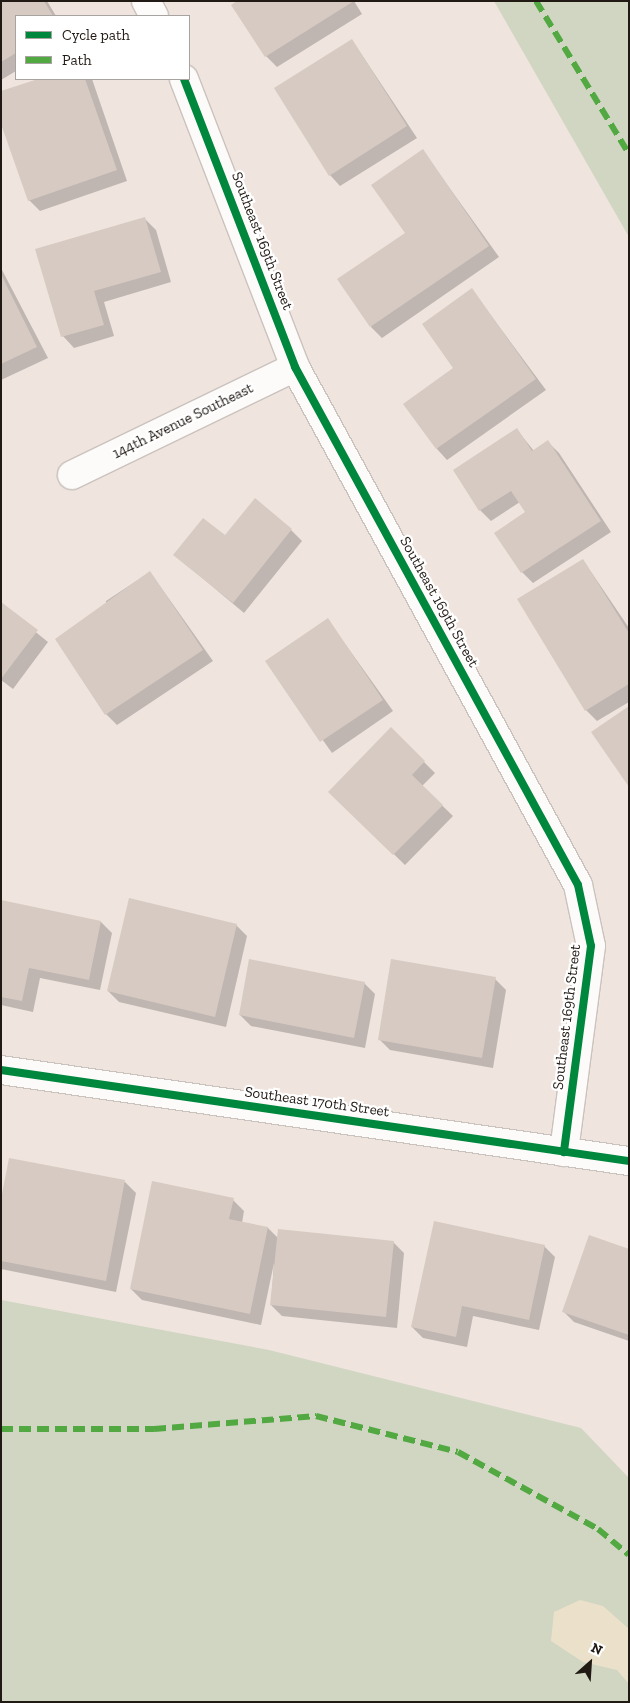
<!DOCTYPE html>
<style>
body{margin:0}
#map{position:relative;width:630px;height:1703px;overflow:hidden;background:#efe4de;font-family:"Zilla Slab",serif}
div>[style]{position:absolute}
.green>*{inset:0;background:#d0d6c1}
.sand>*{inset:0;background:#ebe1ca}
.shadow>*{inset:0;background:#0003}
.building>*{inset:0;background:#d7cac2}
.roads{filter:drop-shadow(1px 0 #cac2bd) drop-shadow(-1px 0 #cac2bd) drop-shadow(0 1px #cac2bd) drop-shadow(0 -1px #cac2bd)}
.minor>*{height:28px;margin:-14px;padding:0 14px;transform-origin:14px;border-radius:14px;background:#fdfbfa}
.quiet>*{height:6px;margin-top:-3px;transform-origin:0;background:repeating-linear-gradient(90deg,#52a942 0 12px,transparent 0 18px)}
.cycleway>*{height:8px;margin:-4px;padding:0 4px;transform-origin:4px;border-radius:4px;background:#00873e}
span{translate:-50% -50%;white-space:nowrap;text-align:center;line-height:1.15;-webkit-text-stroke:4.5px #fff;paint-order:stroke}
.street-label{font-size:15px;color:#201914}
.frame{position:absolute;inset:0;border:2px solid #201914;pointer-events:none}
.legend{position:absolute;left:15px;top:15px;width:175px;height:65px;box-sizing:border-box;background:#fff;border:1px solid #a6a3a1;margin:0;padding:6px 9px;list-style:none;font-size:15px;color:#201914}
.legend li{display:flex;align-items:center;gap:10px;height:25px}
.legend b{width:25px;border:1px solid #a6a3a1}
.north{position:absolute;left:565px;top:1638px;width:50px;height:50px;-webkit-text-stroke:4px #fff;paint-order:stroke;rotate:26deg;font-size:14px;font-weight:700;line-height:20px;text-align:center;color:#201914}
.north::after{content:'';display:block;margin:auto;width:18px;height:22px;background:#201914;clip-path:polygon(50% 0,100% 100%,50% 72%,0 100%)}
</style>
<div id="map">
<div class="green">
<i style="clip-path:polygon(494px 1px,629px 1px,629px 237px)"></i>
<i style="clip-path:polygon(1px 1300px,269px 1350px,581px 1428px,629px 1478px,629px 1702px,1px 1702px)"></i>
</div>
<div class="sand">
<i style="clip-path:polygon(580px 1600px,603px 1606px,629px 1629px,629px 1684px,617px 1670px,583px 1662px,551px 1641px,554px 1612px)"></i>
</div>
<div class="shadow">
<i style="clip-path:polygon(1px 1px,47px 1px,56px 16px,16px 16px,16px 71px,1px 80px)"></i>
<i style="clip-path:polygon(239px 1px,354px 1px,362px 14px,277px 67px,266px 56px)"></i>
<i style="clip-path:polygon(352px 40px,417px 138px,340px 186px,330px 175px)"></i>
<i style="clip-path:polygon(42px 79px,92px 79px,127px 181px,40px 211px,29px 200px,1px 93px)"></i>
<i style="clip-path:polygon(423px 151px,499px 257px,382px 338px,371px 327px,406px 234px)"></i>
<i style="clip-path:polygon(145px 219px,156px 230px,171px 282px,104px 302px,114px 336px,74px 348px,63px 336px,37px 250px)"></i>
<i style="clip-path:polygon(1px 268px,48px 358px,1px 380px)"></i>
<i style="clip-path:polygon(472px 290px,546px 390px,447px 460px,437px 449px)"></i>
<i style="clip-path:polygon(517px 430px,534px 451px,548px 442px,559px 453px,611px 532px,533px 583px,522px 572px,527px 513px,520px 502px,491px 521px,480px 510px)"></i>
<i style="clip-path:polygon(291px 530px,302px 541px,244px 613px,175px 555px,225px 537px)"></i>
<i style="clip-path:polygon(583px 560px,629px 628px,629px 702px,597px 721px,586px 710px)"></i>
<i style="clip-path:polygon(150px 572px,213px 661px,117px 725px,106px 714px,106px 601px)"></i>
<i style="clip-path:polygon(1px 604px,48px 642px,13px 689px,1px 680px)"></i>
<i style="clip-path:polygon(328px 620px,393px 711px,332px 753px,267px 661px)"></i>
<i style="clip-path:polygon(391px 729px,435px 773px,422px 786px,453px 816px,405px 865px,330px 792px)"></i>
<i style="clip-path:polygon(1px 901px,101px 922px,112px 933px,100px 990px,40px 978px,33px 1012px,1px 1005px)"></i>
<i style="clip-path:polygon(236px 925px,247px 936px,226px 1027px,119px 1002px,108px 991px)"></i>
<i style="clip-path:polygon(495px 979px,506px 990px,493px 1068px,390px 1050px,379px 1039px)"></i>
<i style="clip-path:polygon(364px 983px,375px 994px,365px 1048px,251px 1026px,240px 1015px)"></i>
<i style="clip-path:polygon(125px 1182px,136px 1193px,116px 1292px,1px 1269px,1px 1205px)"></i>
<i style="clip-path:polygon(233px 1200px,244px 1211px,242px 1223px,268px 1228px,278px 1238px,393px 1242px,404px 1253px,397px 1328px,282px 1316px,271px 1305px,274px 1263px,261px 1325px,142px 1300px,131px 1289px)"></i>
<i style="clip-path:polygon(544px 1246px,555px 1257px,539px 1330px,473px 1316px,467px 1347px,423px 1338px,412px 1327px)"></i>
<i style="clip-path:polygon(629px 1251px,629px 1341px,574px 1322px,563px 1311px)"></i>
</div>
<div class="building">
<i style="clip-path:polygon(1px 1px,44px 1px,53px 16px,16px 16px,16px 53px,1px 62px)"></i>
<i style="clip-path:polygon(237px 1px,354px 1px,265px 57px,231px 5px)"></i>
<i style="clip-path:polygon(352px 39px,407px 126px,329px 176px,274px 88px)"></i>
<i style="clip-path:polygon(38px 79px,85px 79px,117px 170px,28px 201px,1px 124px,1px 91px)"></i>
<i style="clip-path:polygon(423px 149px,489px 246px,370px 327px,337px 279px,405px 233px,371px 185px)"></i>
<i style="clip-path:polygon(145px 217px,161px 272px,94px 291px,104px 325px,61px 337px,35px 249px)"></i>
<i style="clip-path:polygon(1px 274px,37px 347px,1px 364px)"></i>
<i style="clip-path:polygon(472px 288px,536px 379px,436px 449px,403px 404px,453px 368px,422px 324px)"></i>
<i style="clip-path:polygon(517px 428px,532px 451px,548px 440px,601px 521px,521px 573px,494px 533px,525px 512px,511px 491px,479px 511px,453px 470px)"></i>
<i style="clip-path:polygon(255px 498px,292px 529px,233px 603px,173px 555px,203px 518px,225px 535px)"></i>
<i style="clip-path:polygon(583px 559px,629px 633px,629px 684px,585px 711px,517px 599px)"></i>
<i style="clip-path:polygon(150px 571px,203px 650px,105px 715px,55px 639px)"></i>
<i style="clip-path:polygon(1px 602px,38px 630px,1px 679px)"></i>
<i style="clip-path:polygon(328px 618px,383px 700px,320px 742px,265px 661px)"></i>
<i style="clip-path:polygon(629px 706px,629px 787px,591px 732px)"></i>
<i style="clip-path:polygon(391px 727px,425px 761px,412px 775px,443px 805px,393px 855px,328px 792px)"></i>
<i style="clip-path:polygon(129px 898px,237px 924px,215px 1017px,107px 991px)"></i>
<i style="clip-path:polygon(1px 900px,101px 921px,89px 980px,29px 968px,22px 1001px,1px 997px)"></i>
<i style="clip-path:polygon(249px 959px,365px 982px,354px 1038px,239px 1015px)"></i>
<i style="clip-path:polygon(391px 959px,496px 977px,482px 1058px,378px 1040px)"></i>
<i style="clip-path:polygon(9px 1158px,125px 1180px,106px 1281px,1px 1261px,1px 1199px)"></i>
<i style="clip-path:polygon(152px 1181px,234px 1198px,229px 1219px,268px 1227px,250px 1314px,130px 1289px)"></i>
<i style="clip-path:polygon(434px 1221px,545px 1245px,529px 1320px,462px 1306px,456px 1337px,411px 1327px)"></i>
<i style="clip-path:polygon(278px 1229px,394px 1241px,386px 1317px,270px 1305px)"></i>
<i style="clip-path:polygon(589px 1235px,629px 1249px,629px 1335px,562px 1312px)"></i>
</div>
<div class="roads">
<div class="minor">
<i style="left:146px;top:1px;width:17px;rotate:62deg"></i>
<i style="left:184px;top:79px;width:309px;rotate:68.9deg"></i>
<i style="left:295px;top:367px;width:590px;rotate:61.35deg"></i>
<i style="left:578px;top:885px;width:62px;rotate:78deg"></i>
<i style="left:591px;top:946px;width:208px;rotate:97.5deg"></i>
<i style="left:72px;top:475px;width:248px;rotate:-25.8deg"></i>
<i style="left:1px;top:1070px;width:635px;rotate:8.25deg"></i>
</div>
</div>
<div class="quiet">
<i style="left:536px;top:1px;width:179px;rotate:58.7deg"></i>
<i style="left:1px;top:1429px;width:153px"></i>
<i style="left:154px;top:1429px;width:163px;rotate:-4.6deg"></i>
<i style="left:316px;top:1416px;width:146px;rotate:14.2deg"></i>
<i style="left:458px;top:1452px;width:160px;rotate:28.8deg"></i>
<i style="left:598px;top:1529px;width:40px;rotate:40deg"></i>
</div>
<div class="cycleway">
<i style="left:184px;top:79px;width:309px;rotate:68.9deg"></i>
<i style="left:295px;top:367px;width:590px;rotate:61.35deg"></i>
<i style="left:578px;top:885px;width:62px;rotate:78deg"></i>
<i style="left:591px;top:946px;width:208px;rotate:97.5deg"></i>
<i style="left:1px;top:1070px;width:635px;rotate:8.25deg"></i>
</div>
<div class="street-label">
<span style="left:262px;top:241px;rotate:69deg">Southeast 169th Street</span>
<span style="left:183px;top:421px;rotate:-26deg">144th Avenue Southeast</span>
<span style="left:439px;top:602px;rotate:61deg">Southeast 169th Street</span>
<span style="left:567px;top:1017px;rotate:-83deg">Southeast 169th Street</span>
<span style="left:317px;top:1102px;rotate:8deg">Southeast 170th Street</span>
</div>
<div class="frame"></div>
<ul class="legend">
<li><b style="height:6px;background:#00873e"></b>Cycle path</li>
<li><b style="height:6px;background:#52a942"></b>Path</li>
</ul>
<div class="north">N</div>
</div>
